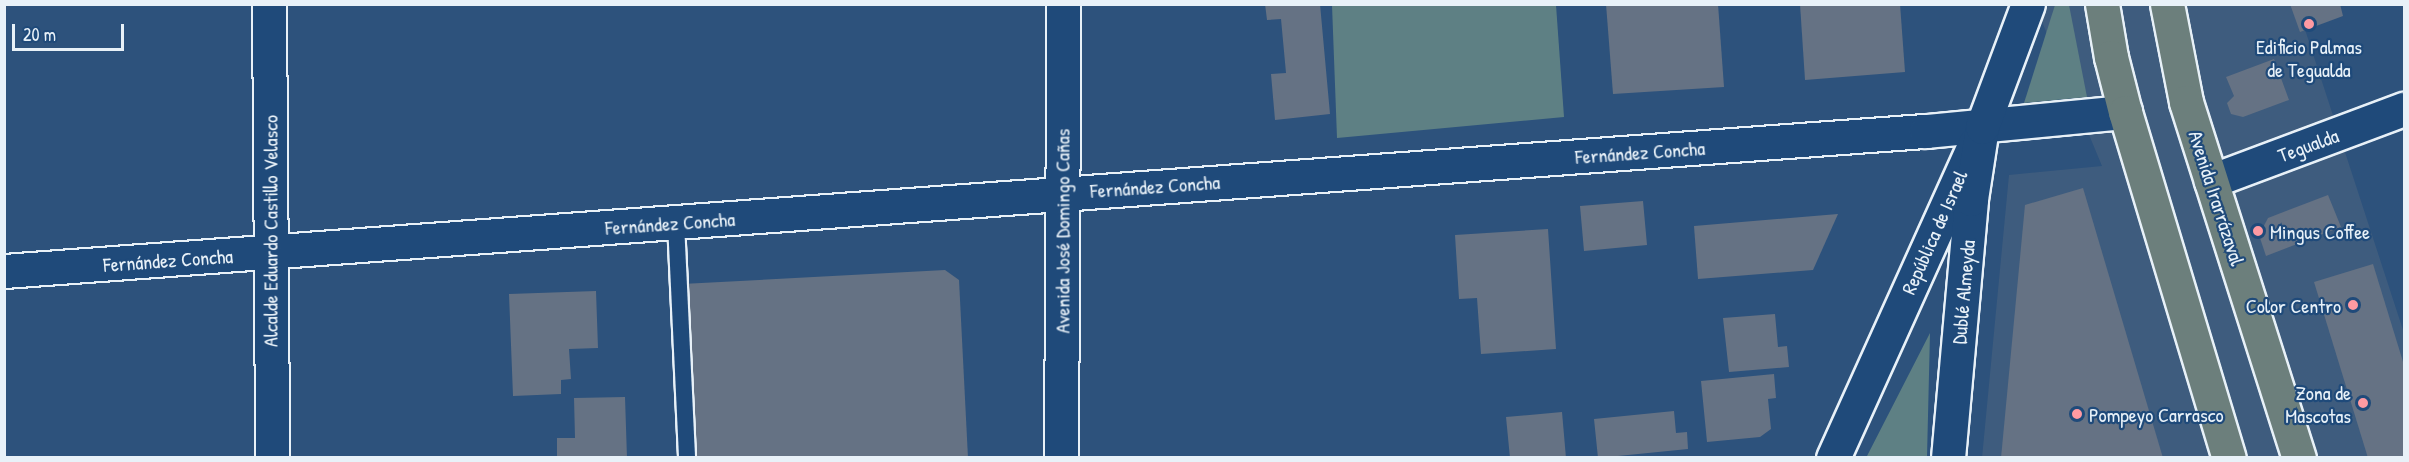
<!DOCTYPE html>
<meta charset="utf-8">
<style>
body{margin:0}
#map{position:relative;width:2409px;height:462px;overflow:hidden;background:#2d527c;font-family:"Patrick Hand",sans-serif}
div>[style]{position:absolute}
.built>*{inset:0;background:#3e5c7e}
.green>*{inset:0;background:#5e8084}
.building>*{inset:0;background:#657284}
.roads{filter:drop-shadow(2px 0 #e8f1f8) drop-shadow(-2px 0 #e8f1f8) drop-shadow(0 2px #e8f1f8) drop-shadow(0 -2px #e8f1f8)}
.lane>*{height:16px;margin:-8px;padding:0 8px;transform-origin:8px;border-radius:8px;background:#1f4a7a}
.street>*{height:33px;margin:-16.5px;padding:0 16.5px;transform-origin:16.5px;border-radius:16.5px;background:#1f4a7a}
.secondary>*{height:33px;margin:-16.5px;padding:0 16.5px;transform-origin:16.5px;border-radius:16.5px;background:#1f4a7a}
.primary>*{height:33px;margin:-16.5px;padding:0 16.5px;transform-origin:16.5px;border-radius:16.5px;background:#6c7f7c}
.dots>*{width:16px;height:16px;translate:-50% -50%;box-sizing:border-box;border:3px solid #1f4a7a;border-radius:50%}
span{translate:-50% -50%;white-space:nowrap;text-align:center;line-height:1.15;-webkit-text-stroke:4.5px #1f4a7a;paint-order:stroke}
.poi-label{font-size:20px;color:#e8f1f8}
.left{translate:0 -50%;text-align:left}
.right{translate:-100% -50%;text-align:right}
.street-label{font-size:20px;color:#e8f1f8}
.frame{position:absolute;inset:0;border:6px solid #e8f1f8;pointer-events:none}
.scale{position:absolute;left:12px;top:24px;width:112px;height:27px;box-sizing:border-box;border:3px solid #e8f1f8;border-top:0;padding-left:8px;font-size:18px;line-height:21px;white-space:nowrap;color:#e8f1f8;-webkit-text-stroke:4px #1f4a7a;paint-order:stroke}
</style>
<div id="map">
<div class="built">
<i style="clip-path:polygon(2035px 5px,2297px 5px,2404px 333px,2404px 457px,1982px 458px,2009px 175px,2102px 166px)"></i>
</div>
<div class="green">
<i style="clip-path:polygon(1332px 5px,1556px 5px,1564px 117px,1337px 138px)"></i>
<i style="clip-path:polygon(2055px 5px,2069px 5px,2087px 97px,2024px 103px)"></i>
<i style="clip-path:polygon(1930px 333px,1927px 457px,1866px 457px,1867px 456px)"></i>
</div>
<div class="building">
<i style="clip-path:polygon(1265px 4px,1320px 4px,1330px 114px,1275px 120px,1271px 74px,1286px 73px,1281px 19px,1267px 20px)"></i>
<i style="clip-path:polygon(1606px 4px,1718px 4px,1724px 87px,1613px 94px)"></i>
<i style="clip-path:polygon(1800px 4px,1900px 4px,1905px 72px,1805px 80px)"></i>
<i style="clip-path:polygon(2290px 4px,2340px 4px,2343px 16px,2300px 32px)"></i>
<i style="clip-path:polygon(2274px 59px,2289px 100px,2243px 117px,2231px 114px,2227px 103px,2234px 96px,2226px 77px)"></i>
<i style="clip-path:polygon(2083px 188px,2163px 458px,2001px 458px,2025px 205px)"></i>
<i style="clip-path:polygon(2328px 195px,2341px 227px,2266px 256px,2259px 235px,2268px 218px)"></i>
<i style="clip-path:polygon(1643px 201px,1647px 245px,1584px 251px,1580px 206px)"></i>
<i style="clip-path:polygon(1838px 214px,1813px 270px,1698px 279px,1694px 226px)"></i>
<i style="clip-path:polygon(1548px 229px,1556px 349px,1481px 354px,1477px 298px,1459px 299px,1455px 235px)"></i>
<i style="clip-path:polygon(2373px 264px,2404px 365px,2404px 458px,2368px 458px,2314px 282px)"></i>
<i style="clip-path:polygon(945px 270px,959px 280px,968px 458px,692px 458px,682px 284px)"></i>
<i style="clip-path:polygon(596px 291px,598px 348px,569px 349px,571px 379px,561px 380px,561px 394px,513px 396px,509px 294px)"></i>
<i style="clip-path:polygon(1775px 314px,1778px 347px,1787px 346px,1789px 367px,1729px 372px,1723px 318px)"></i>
<i style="clip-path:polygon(1774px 374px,1776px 398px,1768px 399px,1771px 429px,1760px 437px,1707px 442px,1701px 381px)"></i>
<i style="clip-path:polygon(625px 397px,627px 458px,557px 458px,557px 438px,575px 438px,574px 398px)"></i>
<i style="clip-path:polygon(1674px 411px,1676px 433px,1687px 432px,1688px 449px,1598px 458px,1594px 419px)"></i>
<i style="clip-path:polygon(1562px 412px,1566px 458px,1510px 458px,1506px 417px)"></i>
</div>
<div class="roads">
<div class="lane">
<i style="left:676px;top:223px;width:235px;rotate:87.3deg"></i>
</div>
<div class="street">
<i style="left:2211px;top:181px;width:206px;rotate:-20.5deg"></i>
<i style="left:4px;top:271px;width:1927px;rotate:-4.17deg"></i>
<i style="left:1926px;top:131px;width:200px;rotate:-5.5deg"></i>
<i style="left:1833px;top:458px;width:346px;rotate:-65.7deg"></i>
</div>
<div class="secondary">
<i style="left:269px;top:4px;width:454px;rotate:89.6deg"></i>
<i style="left:1061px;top:458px;width:454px;rotate:-89.7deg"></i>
<i style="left:1948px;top:458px;width:260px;rotate:-84.9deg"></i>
<i style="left:1971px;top:199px;width:73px;rotate:-81.3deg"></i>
<i style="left:1982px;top:127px;width:131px;rotate:-69.5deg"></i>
</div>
<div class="primary">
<i style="left:2102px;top:4px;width:54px;rotate:80.4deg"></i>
<i style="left:2111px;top:57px;width:57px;rotate:75.7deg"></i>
<i style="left:2125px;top:112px;width:361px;rotate:73.3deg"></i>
<i style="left:2167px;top:4px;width:100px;rotate:79deg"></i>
<i style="left:2186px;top:102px;width:374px;rotate:72.4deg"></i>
</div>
</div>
<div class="dots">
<i style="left:2309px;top:24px;background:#ff9aa2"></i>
<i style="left:2258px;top:231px;background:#ff9aa2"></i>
<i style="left:2353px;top:305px;background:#ff9aa2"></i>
<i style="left:2363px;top:403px;background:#ff9aa2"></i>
<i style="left:2077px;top:414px;background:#ff9aa2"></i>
</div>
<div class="poi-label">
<span style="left:2309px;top:58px">Edificio Palmas<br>de Tegualda</span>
<span class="left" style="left:2270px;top:231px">Mingus Coffee</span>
<span class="right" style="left:2341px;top:305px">Color Centro</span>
<span class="right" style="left:2351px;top:404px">Zona de<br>Mascotas</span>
<span class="left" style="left:2089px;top:414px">Pompeyo Carrasco</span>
</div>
<div class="street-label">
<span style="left:2308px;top:145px;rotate:-20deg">Tegualda</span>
<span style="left:1640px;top:152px;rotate:-4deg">Fernández Concha</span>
<span style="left:1155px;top:186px;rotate:-4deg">Fernández Concha</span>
<span style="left:2217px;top:198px;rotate:72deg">Avenida Irarrázaval</span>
<span style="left:670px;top:223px;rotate:-4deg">Fernández Concha</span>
<span style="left:270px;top:231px;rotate:-90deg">Alcalde Eduardo Castillo Velasco</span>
<span style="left:1062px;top:231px;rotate:-90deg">Avenida José Domingo Cañas</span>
<span style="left:1934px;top:232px;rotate:-66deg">República de Israel</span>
<span style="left:168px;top:260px;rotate:-4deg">Fernández Concha</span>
<span style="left:1963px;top:292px;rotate:-85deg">Dublé Almeyda</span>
</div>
<div class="frame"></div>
<div class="scale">20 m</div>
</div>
